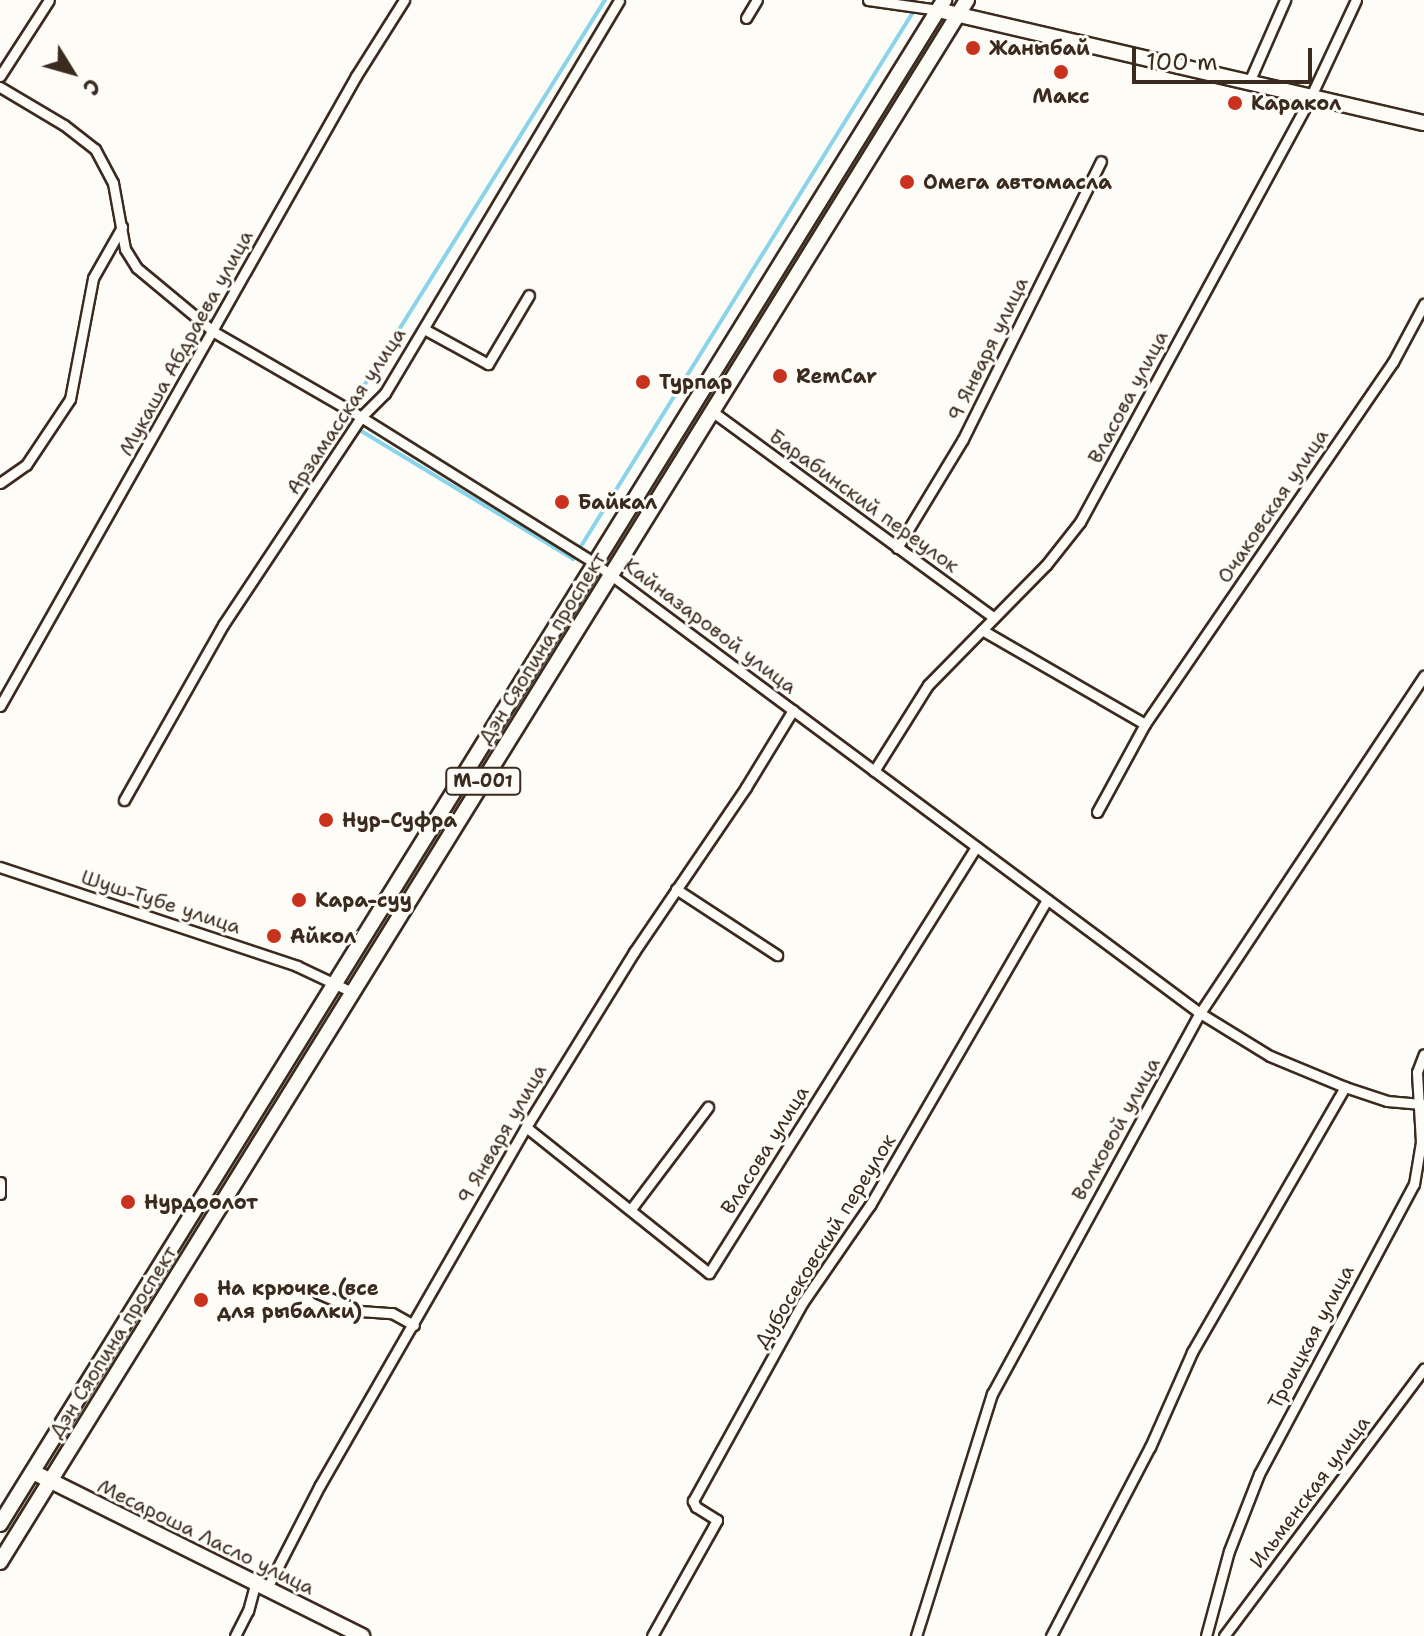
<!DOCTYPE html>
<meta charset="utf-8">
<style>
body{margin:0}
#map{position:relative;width:1424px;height:1636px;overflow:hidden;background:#fdfcf7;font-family:"Shantell Sans",sans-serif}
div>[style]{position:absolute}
.stream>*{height:4px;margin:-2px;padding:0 2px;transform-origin:2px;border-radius:2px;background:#8ad4ea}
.roads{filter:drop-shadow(2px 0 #3b2a1e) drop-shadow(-2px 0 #3b2a1e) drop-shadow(0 2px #3b2a1e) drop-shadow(0 -2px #3b2a1e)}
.street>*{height:9px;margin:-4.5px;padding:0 4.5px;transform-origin:4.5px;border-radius:4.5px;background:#fdfcf7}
.secondary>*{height:14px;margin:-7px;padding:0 7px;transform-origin:7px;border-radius:7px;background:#fdfcf7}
.primary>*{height:14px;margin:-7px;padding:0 7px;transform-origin:7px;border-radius:7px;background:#fdfcf7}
.dots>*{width:22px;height:22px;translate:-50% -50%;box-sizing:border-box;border:4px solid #fdfcf7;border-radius:50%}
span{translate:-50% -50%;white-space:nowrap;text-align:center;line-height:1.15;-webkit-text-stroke:6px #fdfcf7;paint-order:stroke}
.shield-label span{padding:2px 6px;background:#fdfcf7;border:2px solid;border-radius:6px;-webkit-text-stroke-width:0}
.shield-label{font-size:18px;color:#3b2a1e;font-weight:700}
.poi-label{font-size:20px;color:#3b2a1e;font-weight:700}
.left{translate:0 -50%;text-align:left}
.street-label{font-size:20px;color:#3b2a1e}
.north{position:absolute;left:32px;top:32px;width:80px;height:80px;-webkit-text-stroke:6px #fdfcf7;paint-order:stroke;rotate:127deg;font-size:22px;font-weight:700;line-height:32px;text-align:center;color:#3b2a1e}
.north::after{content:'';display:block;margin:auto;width:28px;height:36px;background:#3b2a1e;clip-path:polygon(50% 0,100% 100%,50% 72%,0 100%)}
.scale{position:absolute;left:1132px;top:48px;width:180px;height:36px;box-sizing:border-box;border:4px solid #3b2a1e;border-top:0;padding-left:10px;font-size:24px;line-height:28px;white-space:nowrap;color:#3b2a1e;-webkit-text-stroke:6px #fdfcf7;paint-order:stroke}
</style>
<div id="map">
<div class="stream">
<i style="left:605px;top:0;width:495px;rotate:122deg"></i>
<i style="left:343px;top:420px;width:269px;rotate:31.1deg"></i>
<i style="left:573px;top:559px;width:648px;rotate:-58.13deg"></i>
<i style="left:915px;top:9px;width:2px;rotate:-153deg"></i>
</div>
<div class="roads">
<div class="street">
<i style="left:868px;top:0;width:71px;rotate:8.1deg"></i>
<i style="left:746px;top:18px;width:21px;rotate:-59deg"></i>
<i style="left:0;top:76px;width:90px;rotate:-57.2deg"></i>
<i style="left:1249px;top:82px;width:90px;rotate:-66.3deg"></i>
<i style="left:0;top:87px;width:74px;rotate:30.7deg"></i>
<i style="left:64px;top:125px;width:39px;rotate:38deg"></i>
<i style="left:95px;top:149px;width:38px;rotate:62deg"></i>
<i style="left:113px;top:183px;width:67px;rotate:79.7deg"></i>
<i style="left:125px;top:249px;width:22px;rotate:58deg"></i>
<i style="left:137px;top:268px;width:100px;rotate:39.7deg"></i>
<i style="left:214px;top:332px;width:170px;rotate:30deg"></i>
<i style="left:361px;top:417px;width:277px;rotate:32deg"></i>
<i style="left:596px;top:564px;width:753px;rotate:36.63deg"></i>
<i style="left:1200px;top:1013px;width:82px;rotate:31.6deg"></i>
<i style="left:1270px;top:1056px;width:81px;rotate:22.5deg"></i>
<i style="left:1345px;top:1087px;width:44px;rotate:18.4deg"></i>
<i style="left:1387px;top:1101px;width:37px;rotate:5deg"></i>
<i style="left:424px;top:329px;width:73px;rotate:28.7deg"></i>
<i style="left:488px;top:364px;width:80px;rotate:-59.3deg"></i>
<i style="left:713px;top:412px;width:348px;rotate:36.2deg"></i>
<i style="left:0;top:483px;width:32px;rotate:-35deg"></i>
<i style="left:26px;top:465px;width:79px;rotate:-56.3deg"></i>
<i style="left:70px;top:399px;width:123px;rotate:-79.2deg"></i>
<i style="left:93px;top:278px;width:59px;rotate:-60.4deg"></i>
<i style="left:897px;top:548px;width:127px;rotate:-58.8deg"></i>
<i style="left:963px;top:439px;width:310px;rotate:-63.6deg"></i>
<i style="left:982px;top:630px;width:188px;rotate:30deg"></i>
<i style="left:0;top:706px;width:724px;rotate:-60.53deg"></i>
<i style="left:356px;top:76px;width:90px;rotate:-57.7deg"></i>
<i style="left:874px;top:771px;width:102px;rotate:-57.9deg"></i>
<i style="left:928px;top:685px;width:168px;rotate:-45.5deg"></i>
<i style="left:1046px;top:565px;width:55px;rotate:-51.7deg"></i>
<i style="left:1080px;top:522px;width:485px;rotate:-61.5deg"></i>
<i style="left:1311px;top:96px;width:106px;rotate:-64.9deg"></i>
<i style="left:124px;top:800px;width:201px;rotate:-60.5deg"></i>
<i style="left:223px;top:625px;width:250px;rotate:-56.4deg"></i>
<i style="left:361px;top:417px;width:34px;rotate:-45deg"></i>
<i style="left:385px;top:393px;width:457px;rotate:-59.2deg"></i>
<i style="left:1097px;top:812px;width:100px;rotate:-61.4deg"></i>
<i style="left:1145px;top:724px;width:439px;rotate:-55.6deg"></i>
<i style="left:1393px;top:362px;width:66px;rotate:-61.9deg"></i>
<i style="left:0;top:867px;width:313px;rotate:18.4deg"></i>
<i style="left:297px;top:966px;width:61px;rotate:25.3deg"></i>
<i style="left:676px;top:889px;width:121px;rotate:33.2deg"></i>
<i style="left:526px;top:1127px;width:234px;rotate:38.6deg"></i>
<i style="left:709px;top:1273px;width:503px;rotate:-57.92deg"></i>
<i style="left:0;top:1182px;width:12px;rotate:90deg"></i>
<i style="left:631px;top:1209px;width:128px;rotate:-53deg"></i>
<i style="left:318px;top:1293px;width:46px;rotate:23.2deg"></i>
<i style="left:360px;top:1311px;width:32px;rotate:4deg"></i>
<i style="left:392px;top:1313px;width:25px;rotate:29deg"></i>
<i style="left:266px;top:1590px;width:118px;rotate:-62.8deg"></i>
<i style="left:320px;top:1485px;width:413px;rotate:-60.1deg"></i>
<i style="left:526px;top:1127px;width:206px;rotate:-58.3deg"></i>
<i style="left:634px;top:952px;width:199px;rotate:-55.8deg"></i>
<i style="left:746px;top:787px;width:90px;rotate:-58.6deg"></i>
<i style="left:235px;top:1636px;width:28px;rotate:-63deg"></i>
<i style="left:248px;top:1611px;width:28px;rotate:-75deg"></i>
<i style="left:652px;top:1636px;width:133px;rotate:-60.7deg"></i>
<i style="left:717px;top:1520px;width:25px;rotate:-148deg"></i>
<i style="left:696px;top:1507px;width:7px;rotate:-117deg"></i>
<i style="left:693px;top:1501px;width:227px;rotate:-61.1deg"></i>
<i style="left:803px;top:1302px;width:118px;rotate:-55.4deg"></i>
<i style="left:870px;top:1205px;width:353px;rotate:-59.9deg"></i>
<i style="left:916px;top:1636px;width:254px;rotate:-72.6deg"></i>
<i style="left:992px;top:1394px;width:434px;rotate:-61.4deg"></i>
<i style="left:1200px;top:1013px;width:405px;rotate:-56.4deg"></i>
<i style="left:1051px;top:1636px;width:213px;rotate:-62.4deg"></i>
<i style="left:1150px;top:1447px;width:104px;rotate:-66.1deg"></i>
<i style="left:1192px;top:1352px;width:306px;rotate:-60deg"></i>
<i style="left:1206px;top:1636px;width:88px;rotate:-74.9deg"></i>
<i style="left:1229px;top:1551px;width:83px;rotate:-68.7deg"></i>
<i style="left:1259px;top:1474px;width:329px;rotate:-61.9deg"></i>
<i style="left:1414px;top:1184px;width:43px;rotate:-80.5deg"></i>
<i style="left:1421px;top:1142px;width:70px;rotate:-93.3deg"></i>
<i style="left:1417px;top:1072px;width:19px;rotate:-69deg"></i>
<i style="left:1224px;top:1636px;width:334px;rotate:-53.2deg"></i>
</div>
<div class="secondary">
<i style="left:938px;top:10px;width:499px;rotate:13.1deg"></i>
<i style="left:33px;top:1472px;width:368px;rotate:26.5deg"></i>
</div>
<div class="primary">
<i style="left:0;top:1524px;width:1793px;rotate:-58.22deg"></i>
<i style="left:0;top:1562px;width:1837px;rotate:-58.24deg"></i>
</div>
</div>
<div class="dots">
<i style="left:973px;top:48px;background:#c8321e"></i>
<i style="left:1061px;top:72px;background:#c8321e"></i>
<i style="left:1235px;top:103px;background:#c8321e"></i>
<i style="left:907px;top:182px;background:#c8321e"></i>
<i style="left:780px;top:376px;background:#c8321e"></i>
<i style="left:643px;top:382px;background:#c8321e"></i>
<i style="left:562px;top:502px;background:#c8321e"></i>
<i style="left:326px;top:820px;background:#c8321e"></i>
<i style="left:299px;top:900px;background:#c8321e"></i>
<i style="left:274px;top:936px;background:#c8321e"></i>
<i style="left:128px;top:1202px;background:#c8321e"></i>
<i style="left:201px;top:1300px;background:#c8321e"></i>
</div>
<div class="shield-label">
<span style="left:483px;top:781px">M-001</span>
</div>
<div class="poi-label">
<span class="left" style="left:989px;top:48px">Жаныбай</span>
<span style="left:1061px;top:96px">Макс</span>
<span class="left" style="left:1251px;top:103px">Каракол</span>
<span class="left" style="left:923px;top:182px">Омега автомасла</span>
<span class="left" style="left:796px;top:376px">RemCar</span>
<span class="left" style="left:659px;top:382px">Турпар</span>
<span class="left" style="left:578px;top:502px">Байкал</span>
<span class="left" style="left:342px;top:820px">Нур-Суфра</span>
<span class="left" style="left:315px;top:900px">Кара-суу</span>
<span class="left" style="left:290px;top:936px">Айкол</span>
<span class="left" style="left:144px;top:1202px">Нурдоолот</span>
<span class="left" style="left:217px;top:1300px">На крючке (все<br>для рыбалки)</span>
</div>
<div class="street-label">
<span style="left:186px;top:343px;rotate:-61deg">Мукаша Абдраева улица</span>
<span style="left:988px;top:349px;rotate:-64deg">9 Января улица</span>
<span style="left:1128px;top:397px;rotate:-62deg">Власова улица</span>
<span style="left:346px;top:411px;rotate:-56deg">Арзамасская улица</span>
<span style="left:864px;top:501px;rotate:36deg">Барабинский переулок</span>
<span style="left:1273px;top:506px;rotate:-56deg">Очаковская улица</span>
<span style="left:710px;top:626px;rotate:37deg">Кайназаровой улица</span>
<span style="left:542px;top:648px;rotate:-58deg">Дэн Сяопина проспект</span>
<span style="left:161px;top:902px;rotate:18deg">Шуш-Тубе улица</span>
<span style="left:1116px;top:1129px;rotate:-61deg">Волковой улица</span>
<span style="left:502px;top:1134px;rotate:-60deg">9 Января улица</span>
<span style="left:765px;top:1150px;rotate:-58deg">Власова улица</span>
<span style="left:825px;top:1241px;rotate:-58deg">Дубосековский переулок</span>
<span style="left:1311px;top:1337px;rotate:-62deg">Троицкая улица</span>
<span style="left:113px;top:1342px;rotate:-58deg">Дэн Сяопина проспект</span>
<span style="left:1310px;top:1492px;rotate:-53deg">Ильменская улица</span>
<span style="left:206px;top:1537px;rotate:26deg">Месароша Ласло улица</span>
</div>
<div class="north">С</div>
<div class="scale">100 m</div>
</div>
